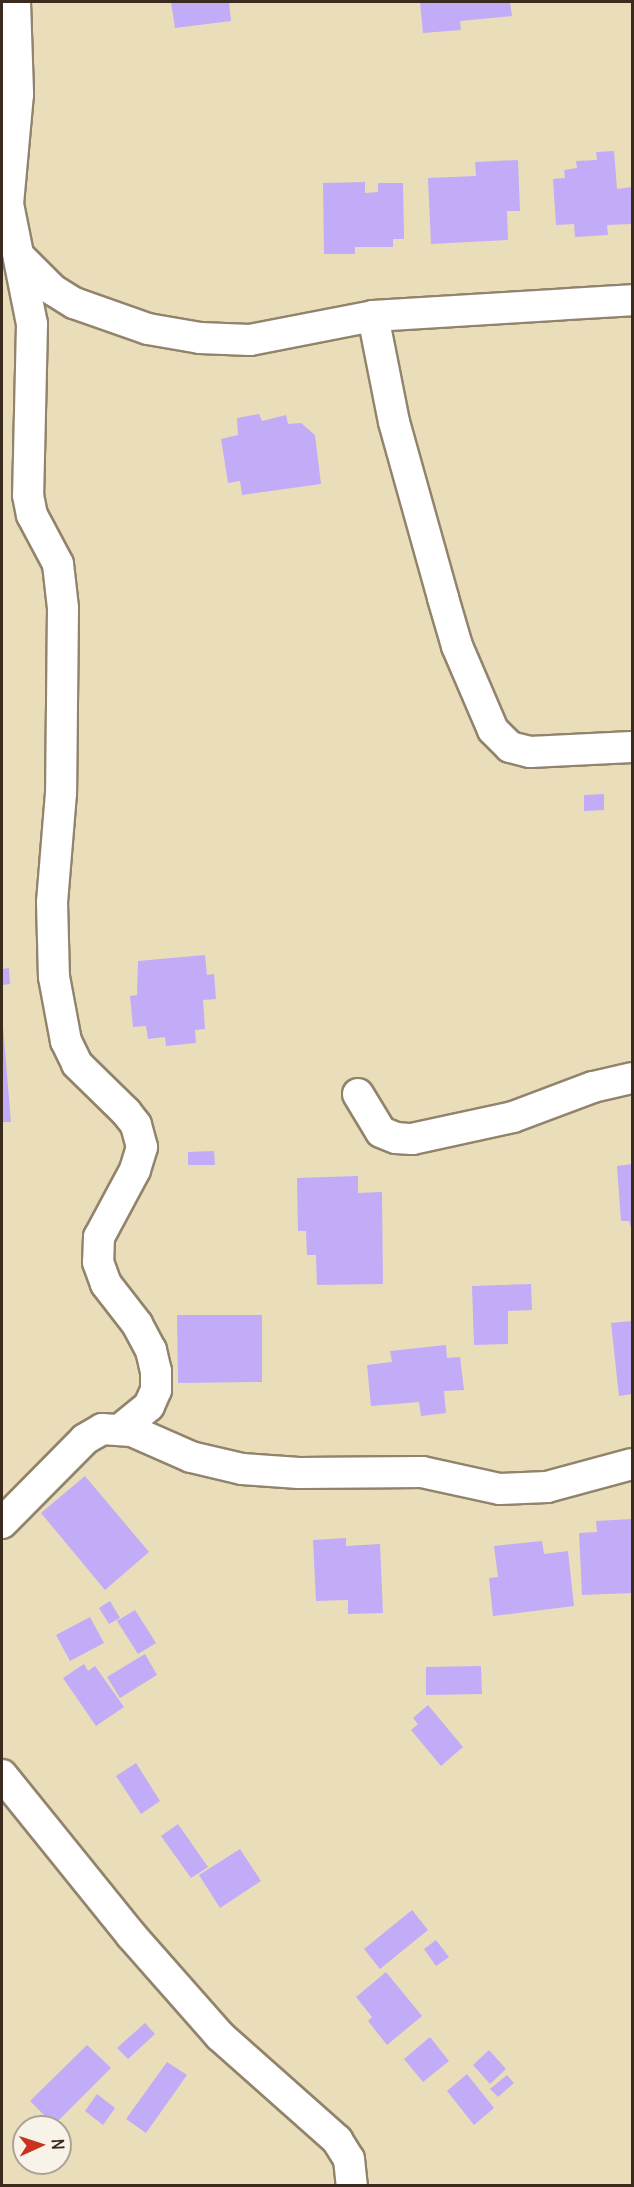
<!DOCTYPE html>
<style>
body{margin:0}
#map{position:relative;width:634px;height:2187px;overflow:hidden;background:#eadeba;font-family:Delius,sans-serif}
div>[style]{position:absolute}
.building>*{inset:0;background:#c2abf7}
.roads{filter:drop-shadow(2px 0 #92846c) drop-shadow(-2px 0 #92846c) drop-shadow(0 2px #92846c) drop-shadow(0 -2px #92846c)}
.minor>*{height:30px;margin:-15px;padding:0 15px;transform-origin:15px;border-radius:15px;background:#fff}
span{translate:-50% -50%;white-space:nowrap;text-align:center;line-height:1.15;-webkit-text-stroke:6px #f7f3e8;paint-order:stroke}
.frame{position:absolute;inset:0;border:3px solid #3b2a1e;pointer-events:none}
.north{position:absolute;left:12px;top:2115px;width:60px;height:60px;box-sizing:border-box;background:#f7f3e8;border:2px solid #aca397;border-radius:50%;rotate:87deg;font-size:16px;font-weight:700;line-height:24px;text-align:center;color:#3b2a1e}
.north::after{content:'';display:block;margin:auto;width:21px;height:27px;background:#c8321e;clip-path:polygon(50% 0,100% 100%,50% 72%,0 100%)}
</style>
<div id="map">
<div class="building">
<i style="clip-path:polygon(171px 2px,229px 2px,231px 21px,175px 28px)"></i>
<i style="clip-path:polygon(420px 2px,510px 2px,512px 16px,460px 21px,461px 30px,423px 33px)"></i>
<i style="clip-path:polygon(614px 151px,617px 189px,632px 187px,632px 224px,607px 225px,608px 235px,575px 237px,574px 224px,556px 225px,553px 179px,565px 178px,564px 170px,577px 168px,576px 161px,597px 160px,596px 152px)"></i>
<i style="clip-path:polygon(518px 160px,520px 211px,507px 211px,508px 240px,431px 244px,428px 178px,476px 176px,475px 162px)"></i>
<i style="clip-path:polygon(365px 182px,365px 193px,378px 192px,378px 183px,403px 183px,404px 239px,393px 239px,393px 247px,355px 247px,355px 254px,324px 254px,323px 183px)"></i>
<i style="clip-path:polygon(259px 414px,262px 421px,286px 415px,288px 424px,301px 423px,315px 435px,321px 484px,242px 495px,240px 481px,228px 483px,221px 439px,238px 435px,237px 418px)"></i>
<i style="clip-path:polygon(604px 794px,604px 810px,584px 811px,584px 795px)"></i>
<i style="clip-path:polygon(205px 955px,207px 975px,214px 974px,216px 999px,203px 1000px,205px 1029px,195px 1030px,196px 1043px,166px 1046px,165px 1037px,148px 1039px,146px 1026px,133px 1027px,130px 996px,137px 995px,138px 961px)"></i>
<i style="clip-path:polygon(9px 968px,10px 984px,2px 985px,2px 969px)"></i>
<i style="clip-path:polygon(2px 1015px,11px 1122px,2px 1122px)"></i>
<i style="clip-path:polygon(214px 1151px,215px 1165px,188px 1165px,188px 1152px)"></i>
<i style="clip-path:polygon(632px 1164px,632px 1231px,629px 1221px,621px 1221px,617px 1166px)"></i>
<i style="clip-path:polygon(358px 1176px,358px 1193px,382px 1192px,383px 1284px,317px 1285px,316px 1255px,307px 1255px,306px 1231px,298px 1231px,297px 1178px)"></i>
<i style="clip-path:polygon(531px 1284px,532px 1310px,508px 1311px,508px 1344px,474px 1345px,472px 1286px)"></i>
<i style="clip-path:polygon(177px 1315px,262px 1315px,262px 1382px,178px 1383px)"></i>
<i style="clip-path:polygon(632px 1321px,632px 1394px,619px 1396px,611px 1323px)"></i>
<i style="clip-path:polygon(446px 1345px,447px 1358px,460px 1357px,464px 1390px,444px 1391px,446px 1413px,421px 1416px,419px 1402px,371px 1406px,367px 1365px,392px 1362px,390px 1351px)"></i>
<i style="clip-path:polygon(85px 1476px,149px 1552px,105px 1590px,41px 1513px)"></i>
<i style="clip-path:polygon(632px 1519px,632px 1593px,582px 1595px,579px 1533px,597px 1532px,596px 1521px)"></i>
<i style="clip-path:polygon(346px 1538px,346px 1546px,380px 1544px,383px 1613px,348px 1614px,348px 1600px,316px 1601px,313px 1540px)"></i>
<i style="clip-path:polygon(542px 1541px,544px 1554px,568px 1551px,574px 1606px,493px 1616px,489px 1578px,498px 1577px,494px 1546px)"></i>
<i style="clip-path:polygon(110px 1601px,120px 1618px,109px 1624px,99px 1608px)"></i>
<i style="clip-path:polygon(135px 1610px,156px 1643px,138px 1654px,117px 1621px)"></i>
<i style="clip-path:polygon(90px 1617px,104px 1643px,70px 1661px,56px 1635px)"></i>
<i style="clip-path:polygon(145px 1654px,157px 1675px,120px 1698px,107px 1677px)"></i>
<i style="clip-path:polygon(84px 1664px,88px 1671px,95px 1666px,124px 1707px,96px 1726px,63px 1678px)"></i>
<i style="clip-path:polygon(481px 1666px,482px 1694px,426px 1695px,426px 1667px)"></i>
<i style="clip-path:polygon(428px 1705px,463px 1747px,441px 1766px,411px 1730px,418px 1724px,413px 1718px)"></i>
<i style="clip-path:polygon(136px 1763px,160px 1801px,141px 1814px,116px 1776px)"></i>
<i style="clip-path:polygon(178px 1824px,208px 1867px,191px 1878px,161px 1836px)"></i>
<i style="clip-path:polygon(240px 1849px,261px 1881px,220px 1908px,199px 1875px)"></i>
<i style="clip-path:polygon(412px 1910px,428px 1930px,380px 1969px,364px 1949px)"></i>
<i style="clip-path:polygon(436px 1940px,449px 1957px,436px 1966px,424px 1949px)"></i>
<i style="clip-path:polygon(386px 1972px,422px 2016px,387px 2045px,368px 2021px,372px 2017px,356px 1997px)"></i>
<i style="clip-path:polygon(145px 2023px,155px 2034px,128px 2059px,117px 2048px)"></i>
<i style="clip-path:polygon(430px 2037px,449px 2061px,423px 2082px,404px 2059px)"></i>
<i style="clip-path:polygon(87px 2045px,111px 2068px,54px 2125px,30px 2101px)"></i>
<i style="clip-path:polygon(489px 2050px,506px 2069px,490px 2084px,473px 2065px)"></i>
<i style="clip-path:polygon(167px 2062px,187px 2075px,146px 2133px,126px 2119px)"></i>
<i style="clip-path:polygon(467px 2074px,494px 2108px,474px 2125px,447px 2091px)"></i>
<i style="clip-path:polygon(507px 2075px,514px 2083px,498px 2097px,490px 2089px)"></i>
<i style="clip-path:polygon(97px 2094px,115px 2108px,103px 2125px,85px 2111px)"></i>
</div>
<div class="roads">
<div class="minor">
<i style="left:15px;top:2px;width:92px;rotate:88.1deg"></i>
<i style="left:18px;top:94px;width:110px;rotate:95.2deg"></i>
<i style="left:8px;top:204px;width:122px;rotate:78.7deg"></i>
<i style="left:32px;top:324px;width:171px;rotate:91.3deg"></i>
<i style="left:28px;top:495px;width:20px;rotate:79deg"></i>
<i style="left:32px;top:515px;width:55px;rotate:62deg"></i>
<i style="left:58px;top:564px;width:44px;rotate:83.5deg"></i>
<i style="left:63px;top:608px;width:185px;rotate:90.6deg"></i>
<i style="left:61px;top:793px;width:109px;rotate:94.7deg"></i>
<i style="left:52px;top:902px;width:75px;rotate:88.5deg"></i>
<i style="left:54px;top:977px;width:65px;rotate:79.4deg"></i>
<i style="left:66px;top:1041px;width:25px;rotate:64deg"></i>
<i style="left:77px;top:1064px;width:69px;rotate:44.4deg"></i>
<i style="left:126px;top:1112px;width:16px;rotate:52deg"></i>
<i style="left:136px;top:1125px;width:23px;rotate:75deg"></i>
<i style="left:142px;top:1147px;width:24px;rotate:107deg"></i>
<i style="left:135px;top:1170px;width:76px;rotate:118.2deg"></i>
<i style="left:99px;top:1237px;width:25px;rotate:92deg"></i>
<i style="left:98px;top:1262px;width:23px;rotate:70deg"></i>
<i style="left:106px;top:1284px;width:51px;rotate:52.2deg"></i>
<i style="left:137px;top:1324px;width:30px;rotate:62deg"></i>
<i style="left:151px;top:1350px;width:22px;rotate:77deg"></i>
<i style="left:156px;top:1371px;width:19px;rotate:90deg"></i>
<i style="left:156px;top:1390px;width:17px;rotate:114deg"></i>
<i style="left:149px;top:1406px;width:36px;rotate:141deg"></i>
<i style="left:21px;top:258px;width:45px;rotate:45deg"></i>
<i style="left:53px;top:290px;width:25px;rotate:32deg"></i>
<i style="left:74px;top:303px;width:78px;rotate:19.4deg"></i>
<i style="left:148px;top:329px;width:53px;rotate:9.8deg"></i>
<i style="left:200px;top:338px;width:50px;rotate:2.3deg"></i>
<i style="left:250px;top:340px;width:125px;rotate:-11deg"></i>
<i style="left:373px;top:316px;width:259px;rotate:-3.5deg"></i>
<i style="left:373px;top:316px;width:108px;rotate:78.8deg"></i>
<i style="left:394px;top:422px;width:183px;rotate:74.4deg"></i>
<i style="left:443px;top:598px;width:50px;rotate:73.7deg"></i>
<i style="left:457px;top:646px;width:91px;rotate:66.8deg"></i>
<i style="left:493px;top:730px;width:24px;rotate:45deg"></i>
<i style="left:510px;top:747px;width:21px;rotate:14deg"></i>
<i style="left:530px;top:752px;width:102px;rotate:-2.8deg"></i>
<i style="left:358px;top:1094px;width:44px;rotate:58.8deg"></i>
<i style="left:381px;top:1132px;width:16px;rotate:22deg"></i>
<i style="left:396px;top:1138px;width:16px;rotate:4deg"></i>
<i style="left:412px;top:1139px;width:103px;rotate:-12.3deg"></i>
<i style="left:513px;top:1117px;width:85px;rotate:-20.6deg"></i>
<i style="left:593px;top:1087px;width:40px;rotate:-13deg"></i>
<i style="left:2px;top:1523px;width:118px;rotate:-45.3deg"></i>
<i style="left:85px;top:1439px;width:20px;rotate:-30deg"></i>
<i style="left:102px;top:1429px;width:30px;rotate:4deg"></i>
<i style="left:132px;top:1431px;width:64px;rotate:23.8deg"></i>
<i style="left:191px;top:1457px;width:52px;rotate:13.2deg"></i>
<i style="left:242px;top:1469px;width:57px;rotate:4deg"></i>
<i style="left:299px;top:1473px;width:123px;rotate:-0.5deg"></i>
<i style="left:422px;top:1472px;width:80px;rotate:12.3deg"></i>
<i style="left:500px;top:1489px;width:47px;rotate:-2.4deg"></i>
<i style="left:547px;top:1487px;width:88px;rotate:-15.1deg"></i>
<i style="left:2px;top:1775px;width:206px;rotate:51.1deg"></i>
<i style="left:131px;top:1935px;width:135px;rotate:48.6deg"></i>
<i style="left:220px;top:2036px;width:157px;rotate:41.6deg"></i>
<i style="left:337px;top:2140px;width:22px;rotate:58deg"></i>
<i style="left:349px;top:2159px;width:27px;rotate:84deg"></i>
</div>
</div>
<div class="frame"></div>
<div class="north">N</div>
</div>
